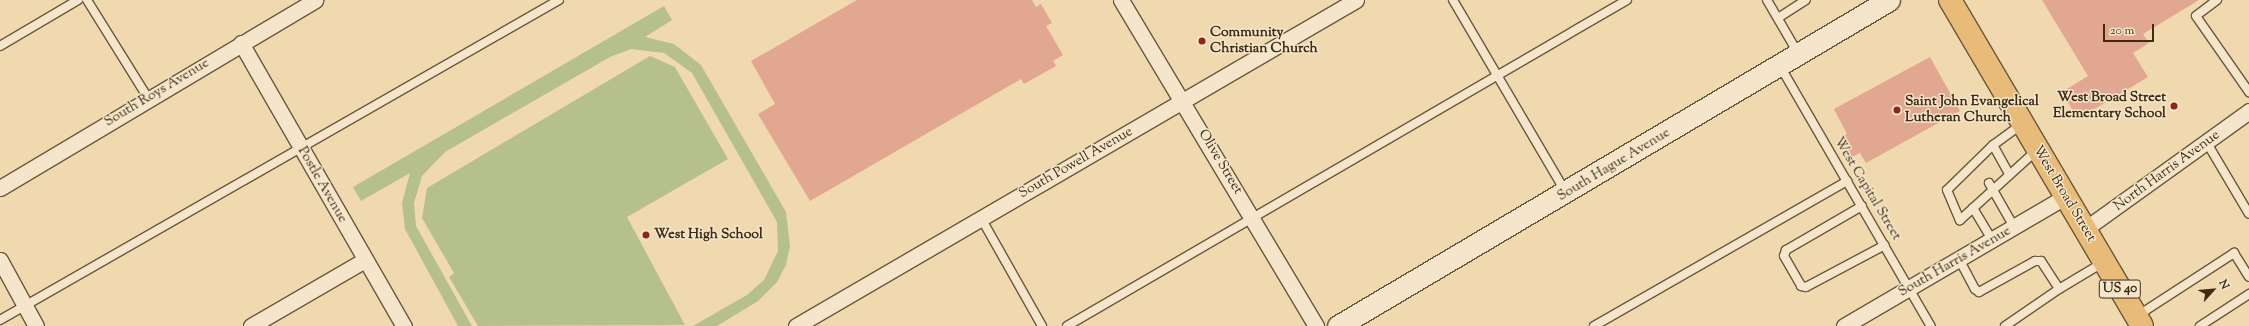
<!DOCTYPE html>
<style>
body{margin:0}
#map{position:relative;width:2249px;height:326px;overflow:hidden;background:#f0d9af;font-family:"Sorts Mill Goudy",serif}
div>[style]{position:absolute}
.green>*{inset:0;background:#b6c08d}
.building>*{inset:0;background:#e1a790}
.roads{filter:drop-shadow(1px 0 #6a583b) drop-shadow(-1px 0 #6a583b) drop-shadow(0 1px #6a583b) drop-shadow(0 -1px #6a583b)}
.lane>*{height:8px;margin:-4px;padding:0 4px;transform-origin:4px;border-radius:4px;background:#f5e6cb}
.street>*{height:15px;margin:-7.5px;padding:0 7.5px;transform-origin:7.5px;border-radius:7.5px;background:#f5e6cb}
.secondary>*{height:21px;margin:-10.5px;padding:0 10.5px;transform-origin:10.5px;border-radius:10.5px;background:#f5e6cb}
.primary>*{height:22px;margin:-11px;padding:0 11px;transform-origin:11px;border-radius:11px;background:#e8bc78}
.dots>*{width:11px;height:11px;translate:-50% -50%;box-sizing:border-box;border:2px solid #f5e6cb;border-radius:50%}
span{translate:-50% -50%;white-space:nowrap;text-align:center;line-height:1.15;-webkit-text-stroke:3px #f5e6cb;paint-order:stroke}
.shield-label span{padding:1px 3px;background:#f5e6cb;border:1px solid;border-radius:3px;-webkit-text-stroke-width:0}
.shield-label{font-size:13px;color:#3e2d14;font-weight:700}
.poi-label{font-size:14px;color:#3e2d14;font-weight:700}
.left{translate:0 -50%;text-align:left}
.right{translate:-100% -50%;text-align:right}
.street-label{font-size:14px;color:#3e2d14}
.north{position:absolute;left:2193px;top:270px;width:40px;height:40px;-webkit-text-stroke:3px #f5e6cb;paint-order:stroke;rotate:63deg;font-size:11px;font-weight:700;line-height:16px;text-align:center;color:#3e2d14}
.north::after{content:'';display:block;margin:auto;width:14px;height:18px;background:#3e2d14;clip-path:polygon(50% 0,100% 100%,50% 72%,0 100%)}
.scale{position:absolute;left:2103px;top:24px;width:51px;height:18px;box-sizing:border-box;border:2px solid #3e2d14;border-top:0;padding-left:5px;font-size:12px;line-height:14px;white-space:nowrap;color:#3e2d14;-webkit-text-stroke:3px #f5e6cb;paint-order:stroke}
</style>
<div id="map">
<div class="green">
<i style="clip-path:polygon(664px 6px,672px 20px,645px 37px,674px 44px,701px 65px,786px 212px,790px 246px,786px 265px,777px 282px,758px 301px,717px 326px,693px 326px,747px 295px,764px 280px,778px 251px,777px 222px,692px 73px,664px 53px,631px 49px,610px 57px,445px 152px,422px 176px,414px 203px,416px 226px,472px 326px,458px 326px,405px 229px,402px 203px,410px 173px,361px 201px,353px 187px)"></i>
<i style="clip-path:polygon(650px 56px,675px 67px,728px 159px,627px 217px,685px 325px,478px 326px,449px 277px,454px 273px,422px 218px,427px 188px)"></i>
</div>
<div class="building">
<i style="clip-path:polygon(857px 0,1032px 0,1036px 7px,1041px 4px,1052px 23px,1046px 26px,1063px 55px,1053px 61px,1056px 66px,1024px 84px,1021px 79px,810px 201px,758px 114px,775px 104px,751px 61px)"></i>
<i style="clip-path:polygon(2042px 0,2199px 0,2143px 34px,2149px 43px,2133px 53px,2148px 77px,2078px 119px,2062px 92px,2088px 76px)"></i>
<i style="clip-path:polygon(1930px 57px,1960px 111px,1866px 163px,1860px 153px,1852px 157px,1841px 137px,1847px 134px,1834px 109px)"></i>
</div>
<div class="roads">
<div class="lane">
<i style="left:87px;top:0;width:115px;rotate:58.1deg"></i>
<i style="left:1453px;top:0;width:221px;rotate:59.6deg"></i>
<i style="left:1767px;top:0;width:61px;rotate:59.7deg"></i>
<i style="left:2217px;top:0;width:26px;rotate:143deg"></i>
<i style="left:2196px;top:16px;width:93px;rotate:55.1deg"></i>
<i style="left:1778px;top:18px;width:33px;rotate:-33deg"></i>
<i style="left:0;top:46px;width:91px;rotate:-30.5deg"></i>
<i style="left:1780px;top:66px;width:301px;rotate:59.9deg"></i>
<i style="left:2022px;top:124px;width:36px;rotate:144deg"></i>
<i style="left:1993px;top:145px;width:64px;rotate:135.6deg"></i>
<i style="left:1947px;top:190px;width:33px;rotate:67deg"></i>
<i style="left:1960px;top:220px;width:104px;rotate:-42.3deg"></i>
<i style="left:2207px;top:143px;width:82px;rotate:59.4deg"></i>
<i style="left:1993px;top:145px;width:33px;rotate:61deg"></i>
<i style="left:1989px;top:183px;width:51px;rotate:60.4deg"></i>
<i style="left:1862px;top:206px;width:88px;rotate:149.9deg"></i>
<i style="left:1786px;top:250px;width:6px;rotate:108deg"></i>
<i style="left:1784px;top:256px;width:34px;rotate:60deg"></i>
<i style="left:1801px;top:286px;width:5px;rotate:11deg"></i>
<i style="left:1806px;top:287px;width:89px;rotate:-28deg"></i>
<i style="left:1973px;top:208px;width:37px;rotate:59deg"></i>
<i style="left:981px;top:218px;width:124px;rotate:60.5deg"></i>
<i style="left:1959px;top:259px;width:34px;rotate:62deg"></i>
<i style="left:1975px;top:289px;width:5px;rotate:37deg"></i>
<i style="left:1979px;top:292px;width:64px;rotate:-29deg"></i>
<i style="left:2035px;top:261px;width:6px"></i>
<i style="left:2041px;top:261px;width:33px;rotate:57deg"></i>
<i style="left:2059px;top:289px;width:52px;rotate:-31deg"></i>
<i style="left:2137px;top:316px;width:116px;rotate:-33deg"></i>
<i style="left:2234px;top:253px;width:28px;rotate:58deg"></i>
<i style="left:0;top:320px;width:644px;rotate:-29.79deg"></i>
<i style="left:1067px;top:326px;width:648px;rotate:-30.21deg"></i>
<i style="left:1594px;top:326px;width:292px;rotate:-29.8deg"></i>
<i style="left:2005px;top:326px;width:65px;rotate:-34.4deg"></i>
<i style="left:2200px;top:326px;width:59px;rotate:-33.1deg"></i>
</div>
<div class="street">
<i style="left:1121px;top:0;width:380px;rotate:59.1deg"></i>
<i style="left:241px;top:43px;width:327px;rotate:60.1deg"></i>
<i style="left:0;top:188px;width:367px;rotate:-30.8deg"></i>
<i style="left:2085px;top:229px;width:202px;rotate:-35.7deg"></i>
<i style="left:0;top:260px;width:75px;rotate:61.4deg"></i>
<i style="left:251px;top:326px;width:132px;rotate:-30.1deg"></i>
<i style="left:796px;top:326px;width:648px;rotate:-30.21deg"></i>
<i style="left:1844px;top:326px;width:256px;rotate:-30.3deg"></i>
</div>
<div class="secondary">
<i style="left:1338px;top:326px;width:640px;rotate:-30.61deg"></i>
</div>
<div class="primary">
<i style="left:1950px;top:0;width:378px;rotate:59.5deg"></i>
</div>
</div>
<div class="dots">
<i style="left:1202px;top:41px;background:#8f2418"></i>
<i style="left:2174px;top:106px;background:#8f2418"></i>
<i style="left:1897px;top:110px;background:#8f2418"></i>
<i style="left:646px;top:235px;background:#8f2418"></i>
</div>
<div class="shield-label">
<span style="left:2120px;top:289px">US 40</span>
</div>
<div class="poi-label">
<span class="left" style="left:1210px;top:41px">Community<br>Christian Church</span>
<span class="right" style="left:2166px;top:106px">West Broad Street<br>Elementary School</span>
<span class="left" style="left:1905px;top:110px">Saint John Evangelical<br>Lutheran Church</span>
<span class="left" style="left:654px;top:235px">West High School</span>
</div>
<div class="street-label">
<span style="left:157px;top:93px;rotate:-31deg">South Roys Avenue</span>
<span style="left:1220px;top:162px;rotate:59deg">Olive Street</span>
<span style="left:1076px;top:163px;rotate:-30deg">South Powell Avenue</span>
<span style="left:1614px;top:165px;rotate:-31deg">South Hague Avenue</span>
<span style="left:2167px;top:171px;rotate:-36deg">North Harris Avenue</span>
<span style="left:322px;top:185px;rotate:60deg">Postle Avenue</span>
<span style="left:1867px;top:189px;rotate:59deg">West Capital Street</span>
<span style="left:2064px;top:194px;rotate:59deg">West Broad Street</span>
<span style="left:1955px;top:262px;rotate:-30deg">South Harris Avenue</span>
</div>
<div class="north">N</div>
<div class="scale">20 m</div>
</div>
